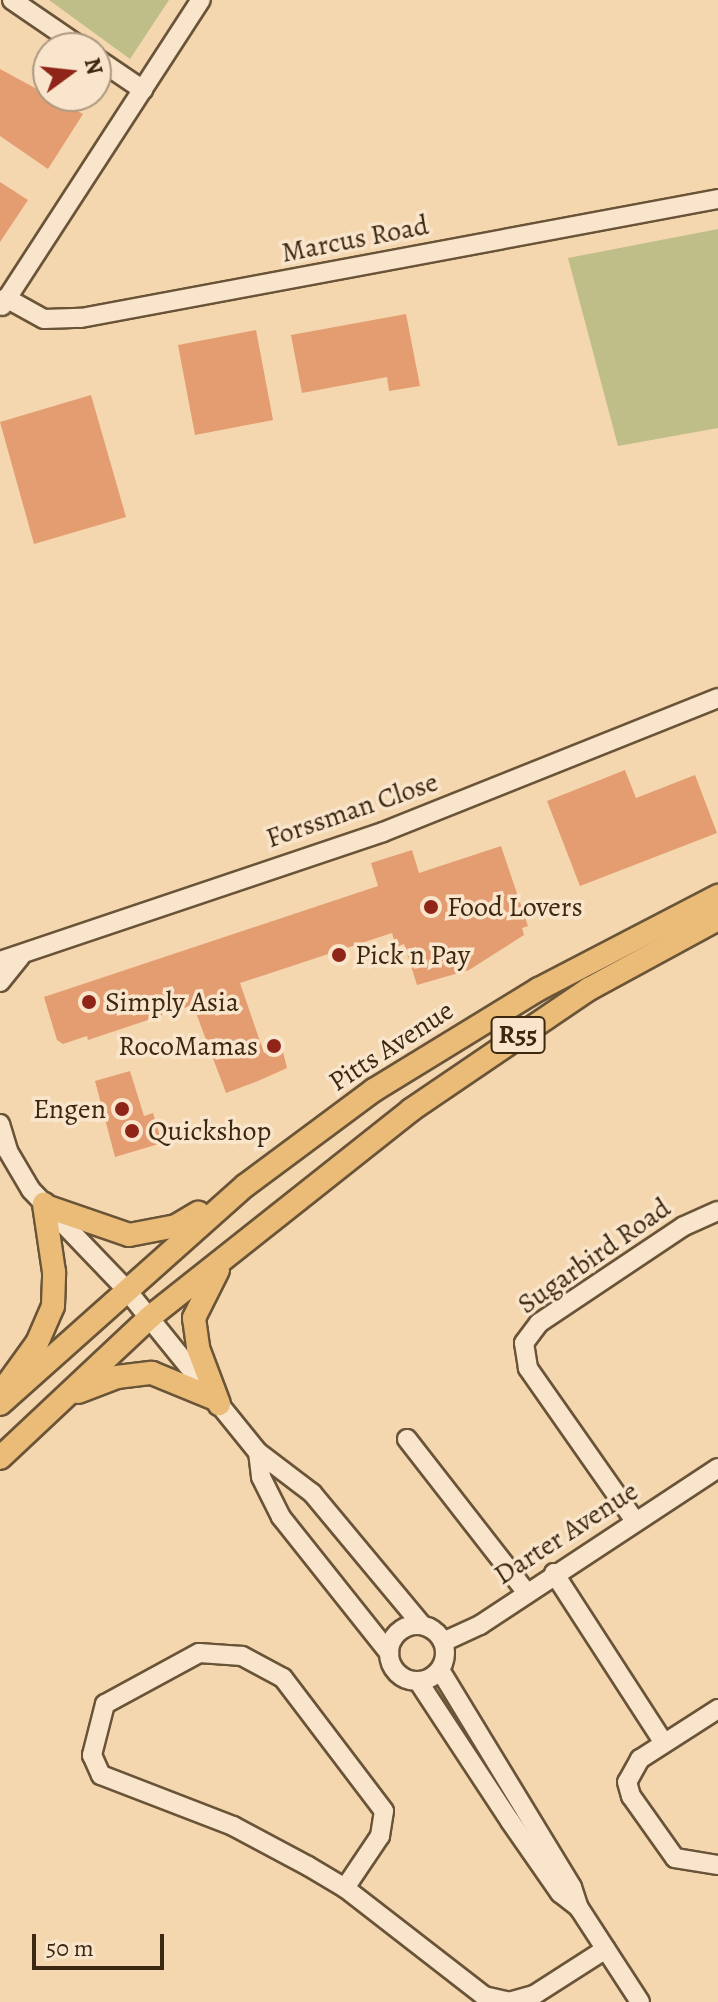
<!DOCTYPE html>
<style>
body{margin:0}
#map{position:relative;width:718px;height:2002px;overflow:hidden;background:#f4d7af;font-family:Alegreya,serif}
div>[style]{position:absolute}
.green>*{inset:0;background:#bfbd88}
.building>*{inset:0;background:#e49d71}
.roads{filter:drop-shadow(2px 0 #6a5438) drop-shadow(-2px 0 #6a5438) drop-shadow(0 2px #6a5438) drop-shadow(0 -2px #6a5438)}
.minor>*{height:18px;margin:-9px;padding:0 9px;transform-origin:9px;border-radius:9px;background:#f8e5cb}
.minor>.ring{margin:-9px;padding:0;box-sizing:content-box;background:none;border:18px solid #f8e5cb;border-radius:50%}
.major>*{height:22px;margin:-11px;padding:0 11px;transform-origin:11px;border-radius:11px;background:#eabc78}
.dots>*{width:22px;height:22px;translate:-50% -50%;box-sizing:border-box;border:4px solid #f8e5cb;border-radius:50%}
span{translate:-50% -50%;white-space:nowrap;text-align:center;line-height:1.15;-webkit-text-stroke:7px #f8e5cb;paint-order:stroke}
.shield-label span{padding:2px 6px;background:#f8e5cb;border:2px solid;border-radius:6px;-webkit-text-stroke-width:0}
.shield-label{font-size:26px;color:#3c2811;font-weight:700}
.street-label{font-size:28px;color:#3c2811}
.poi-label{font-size:28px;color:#3c2811}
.left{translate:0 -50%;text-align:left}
.right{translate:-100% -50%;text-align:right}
.north{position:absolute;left:32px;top:32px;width:80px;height:80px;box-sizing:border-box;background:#f8e5cb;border:2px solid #ad9981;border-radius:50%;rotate:75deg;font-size:22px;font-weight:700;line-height:32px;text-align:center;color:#3c2811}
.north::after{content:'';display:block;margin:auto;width:28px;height:36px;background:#8f2418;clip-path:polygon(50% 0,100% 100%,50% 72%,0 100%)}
.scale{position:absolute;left:32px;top:1934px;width:132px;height:36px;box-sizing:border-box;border:4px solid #3c2811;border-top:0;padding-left:10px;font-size:24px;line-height:28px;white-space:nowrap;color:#3c2811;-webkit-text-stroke:6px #f8e5cb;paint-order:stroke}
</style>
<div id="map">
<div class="green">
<i style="clip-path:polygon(49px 0,169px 0,130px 59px)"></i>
<i style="clip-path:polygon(718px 229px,718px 428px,618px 446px,568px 258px)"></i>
</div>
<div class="building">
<i style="clip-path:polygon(0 69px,83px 114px,48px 169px,0 136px)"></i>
<i style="clip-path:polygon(0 182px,28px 200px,0 242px)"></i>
<i style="clip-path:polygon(406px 314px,420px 386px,389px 391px,387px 377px,302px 393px,291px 335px)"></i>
<i style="clip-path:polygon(256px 330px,273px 420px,195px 435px,178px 345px)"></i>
<i style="clip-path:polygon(91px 395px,126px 517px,34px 544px,0 422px)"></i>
<i style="clip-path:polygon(625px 770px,636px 798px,695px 775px,717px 833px,580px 886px,547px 801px)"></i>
<i style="clip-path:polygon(501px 846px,528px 926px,522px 928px,524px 935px,469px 970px,417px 985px,404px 944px,396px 947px,392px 933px,240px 983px,264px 1053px,281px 1044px,287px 1068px,258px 1081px,226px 1093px,193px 1005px,88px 1040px,87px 1036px,63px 1044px,57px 1040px,44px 997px,378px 886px,371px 863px,412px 850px,419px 873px)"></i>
<i style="clip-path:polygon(130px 1071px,144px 1116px,153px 1113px,162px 1143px,115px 1157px,95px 1081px)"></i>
</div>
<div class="roads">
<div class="minor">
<i style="left:12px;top:0;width:85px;rotate:34.4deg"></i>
<i style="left:96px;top:58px;width:57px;rotate:34.2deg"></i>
<i style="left:6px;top:298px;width:43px;rotate:28.9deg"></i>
<i style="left:44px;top:319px;width:37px;rotate:-2deg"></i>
<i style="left:81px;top:318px;width:648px;rotate:-10.58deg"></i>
<i style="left:2px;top:306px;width:365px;rotate:-57deg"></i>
<i style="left:0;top:961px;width:404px;rotate:-18.6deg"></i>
<i style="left:383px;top:832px;width:361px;rotate:-21.8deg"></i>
<i style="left:0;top:982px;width:32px;rotate:-51deg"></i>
<i style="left:0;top:1124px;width:28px;rotate:73deg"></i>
<i style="left:8px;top:1151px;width:45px;rotate:59.5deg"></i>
<i style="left:31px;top:1190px;width:136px;rotate:46.2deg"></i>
<i style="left:125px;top:1288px;width:211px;rotate:51deg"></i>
<i style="left:258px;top:1452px;width:68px;rotate:37.2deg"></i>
<i style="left:312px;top:1493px;width:172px;rotate:50.2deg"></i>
<i style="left:407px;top:1439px;width:194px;rotate:52.1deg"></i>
<i style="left:258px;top:1452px;width:25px;rotate:83deg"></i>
<i style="left:261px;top:1477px;width:45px;rotate:63.4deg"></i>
<i style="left:281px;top:1517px;width:174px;rotate:51.5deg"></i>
<i style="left:635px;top:1521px;width:187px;rotate:-125deg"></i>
<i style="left:528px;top:1368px;width:25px;rotate:-99deg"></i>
<i style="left:524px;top:1343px;width:25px;rotate:-53deg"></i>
<i style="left:539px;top:1323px;width:174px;rotate:-33.8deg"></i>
<i style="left:684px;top:1226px;width:37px;rotate:-24deg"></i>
<i style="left:554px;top:1573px;width:202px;rotate:57.1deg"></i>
<i class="ring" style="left:389px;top:1625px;width:38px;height:38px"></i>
<i style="left:443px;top:1642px;width:41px;rotate:-24.7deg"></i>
<i style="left:480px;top:1625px;width:285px;rotate:-33.4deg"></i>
<i style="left:440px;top:1670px;width:254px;rotate:58.7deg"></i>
<i style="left:572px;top:1887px;width:22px;rotate:72deg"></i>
<i style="left:579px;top:1908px;width:112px;rotate:57deg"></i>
<i style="left:418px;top:1681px;width:168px;rotate:56.7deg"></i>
<i style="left:510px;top:1821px;width:88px;rotate:55.2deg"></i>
<i style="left:560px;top:1893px;width:24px;rotate:38deg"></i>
<i style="left:718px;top:1709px;width:93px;rotate:147.3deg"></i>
<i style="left:640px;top:1759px;width:26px;rotate:119deg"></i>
<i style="left:627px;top:1782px;width:15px;rotate:74deg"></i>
<i style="left:631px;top:1796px;width:76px;rotate:54.6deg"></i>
<i style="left:675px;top:1858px;width:44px;rotate:9.2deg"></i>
<i style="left:345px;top:1888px;width:63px;rotate:-56.1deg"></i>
<i style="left:380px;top:1836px;width:25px;rotate:-81deg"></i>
<i style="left:384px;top:1811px;width:167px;rotate:-127.2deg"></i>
<i style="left:283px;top:1678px;width:47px;rotate:-151.8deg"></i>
<i style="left:242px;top:1656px;width:43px;rotate:-176deg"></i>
<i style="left:199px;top:1653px;width:107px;rotate:151.5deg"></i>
<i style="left:105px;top:1704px;width:53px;rotate:104.3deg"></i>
<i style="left:92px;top:1755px;width:22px;rotate:66deg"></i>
<i style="left:101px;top:1775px;width:142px;rotate:21.1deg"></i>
<i style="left:233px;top:1826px;width:85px;rotate:28.1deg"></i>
<i style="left:308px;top:1866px;width:43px;rotate:30.7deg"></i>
<i style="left:345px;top:1888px;width:176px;rotate:37.8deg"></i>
<i style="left:484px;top:1996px;width:26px;rotate:13deg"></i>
<i style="left:509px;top:2002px;width:26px;rotate:-16deg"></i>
<i style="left:534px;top:1995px;width:85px;rotate:-32.6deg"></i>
</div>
<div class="major">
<i style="left:45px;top:1206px;width:89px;rotate:19deg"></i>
<i style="left:129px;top:1235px;width:48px;rotate:-10.8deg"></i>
<i style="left:176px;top:1226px;width:26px;rotate:-31deg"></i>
<i style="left:218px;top:1270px;width:54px;rotate:116.6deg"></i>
<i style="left:194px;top:1318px;width:30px;rotate:82deg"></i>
<i style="left:198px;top:1348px;width:60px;rotate:69.4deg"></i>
<i style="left:8px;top:1383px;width:49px;rotate:-54.1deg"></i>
<i style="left:37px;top:1343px;width:40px;rotate:-66.6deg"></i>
<i style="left:53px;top:1306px;width:34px;rotate:-88deg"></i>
<i style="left:54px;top:1272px;width:69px;rotate:-98.4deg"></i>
<i style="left:78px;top:1392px;width:42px;rotate:-21deg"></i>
<i style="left:117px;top:1377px;width:35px;rotate:-7deg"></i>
<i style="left:152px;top:1373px;width:68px;rotate:22.4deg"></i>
<i style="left:0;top:1404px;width:329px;rotate:-41.7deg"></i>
<i style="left:246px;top:1185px;width:159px;rotate:-36.6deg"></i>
<i style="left:374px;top:1090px;width:193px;rotate:-31.5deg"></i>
<i style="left:539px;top:989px;width:202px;rotate:-27.5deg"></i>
<i style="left:0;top:1458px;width:206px;rotate:-43.2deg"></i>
<i style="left:150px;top:1317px;width:333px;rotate:-38.4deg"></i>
<i style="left:411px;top:1110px;width:215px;rotate:-34.2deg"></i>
<i style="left:589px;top:989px;width:147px;rotate:-28.5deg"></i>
</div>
</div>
<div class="dots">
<i style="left:431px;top:907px;background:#8f2418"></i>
<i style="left:339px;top:955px;background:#8f2418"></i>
<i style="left:89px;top:1002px;background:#8f2418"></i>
<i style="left:274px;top:1046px;background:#8f2418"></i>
<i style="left:122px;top:1109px;background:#8f2418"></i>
<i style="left:132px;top:1131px;background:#8f2418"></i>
</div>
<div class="shield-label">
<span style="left:518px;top:1035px">R55</span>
</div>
<div class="street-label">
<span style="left:355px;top:239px;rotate:-11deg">Marcus Road</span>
<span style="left:352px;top:810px;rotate:-19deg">Forssman Close</span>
<span style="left:391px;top:1046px;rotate:-33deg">Pitts Avenue</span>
<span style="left:594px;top:1256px;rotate:-35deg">Sugarbird Road</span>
<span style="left:566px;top:1533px;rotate:-33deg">Darter Avenue</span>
</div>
<div class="poi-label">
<span class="left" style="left:447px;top:907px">Food Lovers</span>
<span class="left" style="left:355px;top:955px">Pick n Pay</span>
<span class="left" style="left:105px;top:1002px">Simply Asia</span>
<span class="right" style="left:258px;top:1046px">RocoMamas</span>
<span class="right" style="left:106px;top:1109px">Engen</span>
<span class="left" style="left:148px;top:1131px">Quickshop</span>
</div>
<div class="north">N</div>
<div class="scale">50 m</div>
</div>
